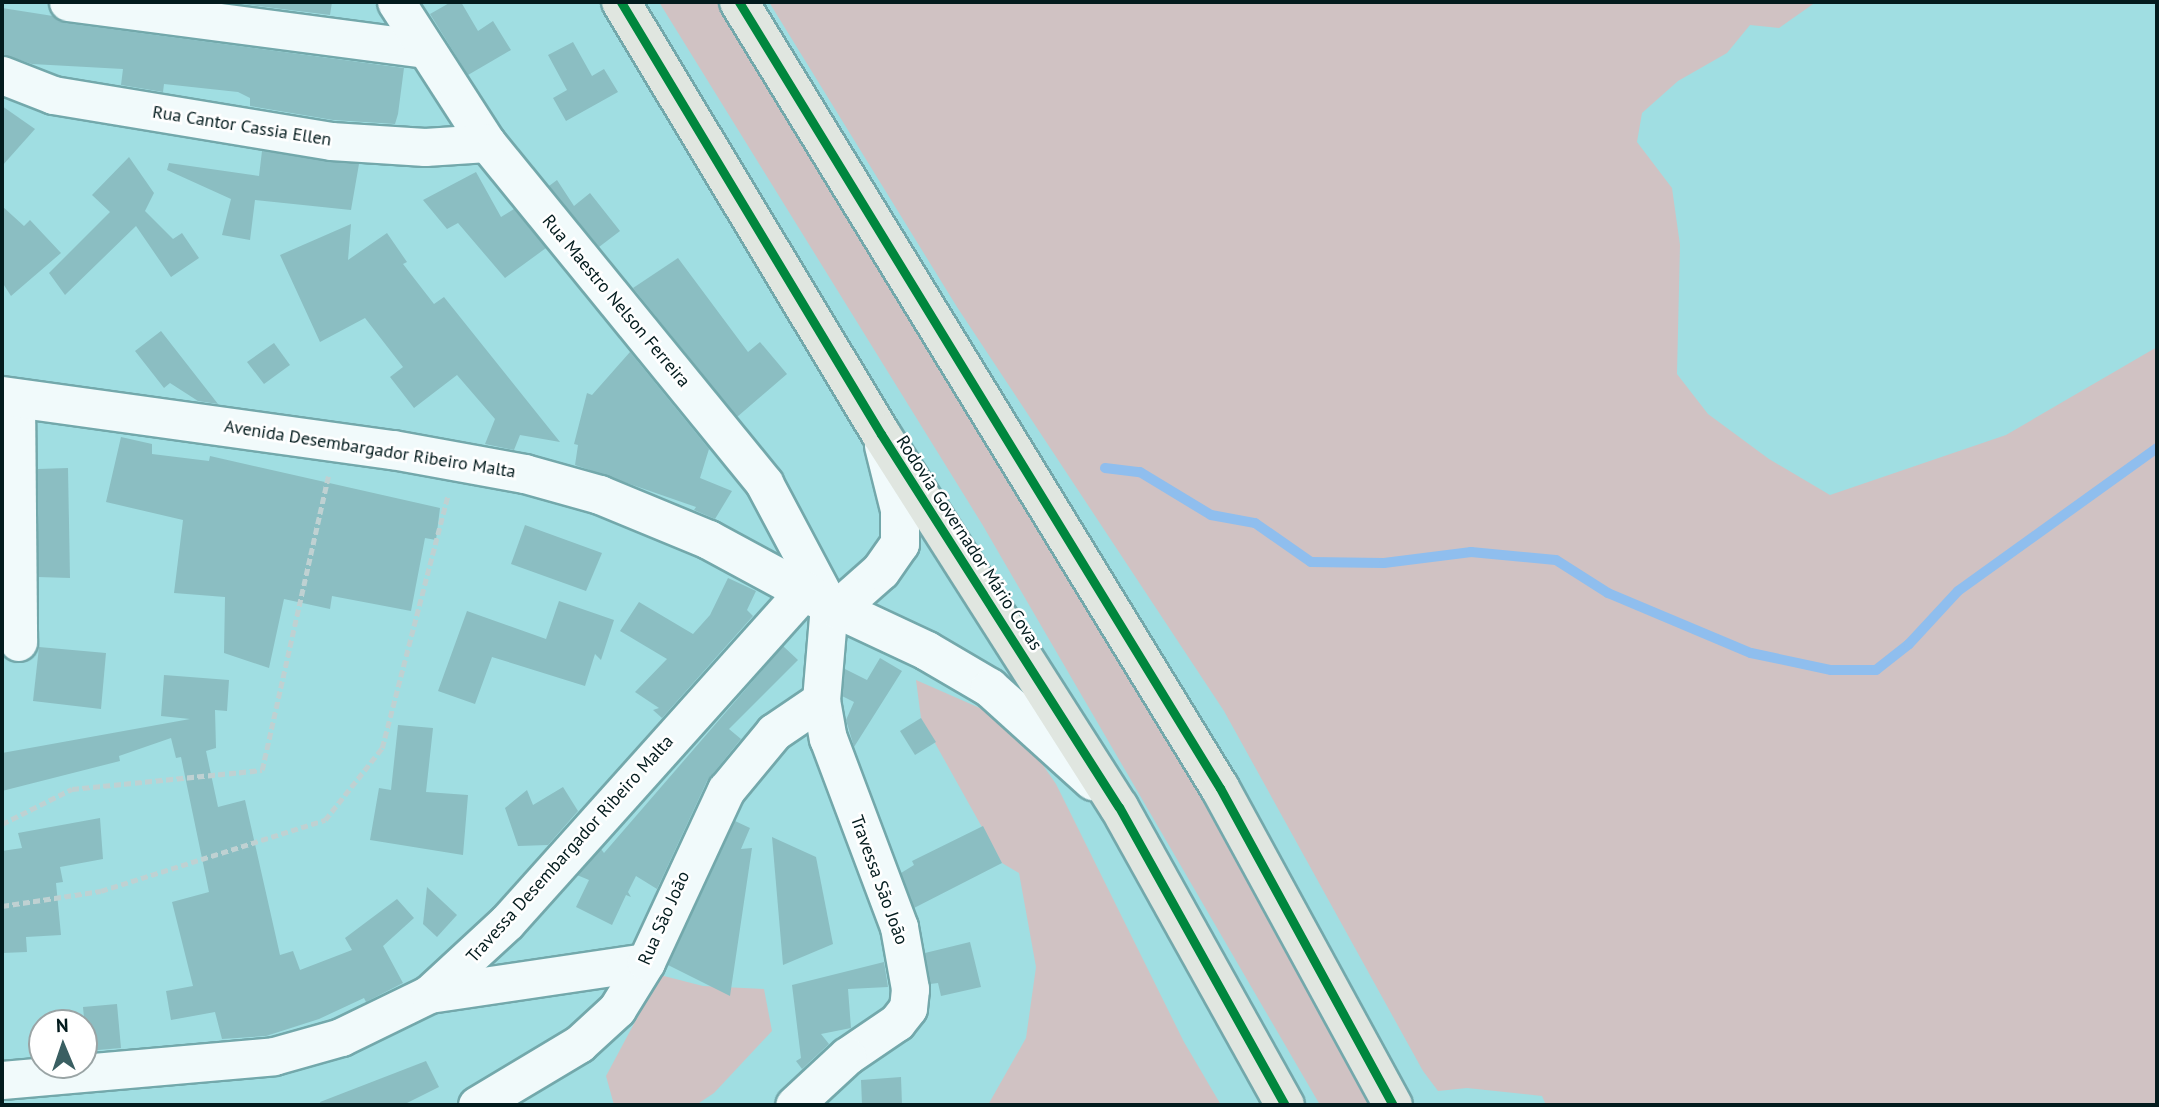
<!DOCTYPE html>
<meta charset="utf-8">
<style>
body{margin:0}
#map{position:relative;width:2159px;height:1107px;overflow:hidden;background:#a0dee2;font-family:"PT Sans",sans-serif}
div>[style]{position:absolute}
.green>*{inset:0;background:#d0c2c3}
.stream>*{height:10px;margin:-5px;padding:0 5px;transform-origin:5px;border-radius:5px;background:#8fbeee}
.building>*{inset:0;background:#8bbec2}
.path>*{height:4.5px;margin-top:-2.25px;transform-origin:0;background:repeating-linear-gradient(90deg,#bfd1d2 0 7px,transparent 0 10.5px)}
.roads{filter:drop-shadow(2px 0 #73a8ab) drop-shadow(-2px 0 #73a8ab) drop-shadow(0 2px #73a8ab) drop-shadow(0 -2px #73a8ab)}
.minor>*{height:37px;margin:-18.5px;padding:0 18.5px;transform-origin:18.5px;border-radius:18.5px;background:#f1fafb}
.secondary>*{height:38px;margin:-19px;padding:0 19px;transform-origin:19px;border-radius:19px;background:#f1fafb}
.trunk>*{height:38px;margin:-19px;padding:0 19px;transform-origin:19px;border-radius:19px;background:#e0e6e0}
.cycleway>*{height:9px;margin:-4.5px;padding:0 4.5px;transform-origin:4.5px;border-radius:4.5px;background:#00873e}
span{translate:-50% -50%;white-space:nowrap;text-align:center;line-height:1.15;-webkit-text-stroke:5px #fff;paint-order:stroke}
.street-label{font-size:18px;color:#031b1d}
.frame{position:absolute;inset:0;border:4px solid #031b1d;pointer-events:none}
.north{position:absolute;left:28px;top:1009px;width:70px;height:70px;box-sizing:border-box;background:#fff;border:2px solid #9aa4a5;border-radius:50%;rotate:358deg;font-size:19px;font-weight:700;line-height:28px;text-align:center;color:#031b1d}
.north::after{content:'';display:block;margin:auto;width:24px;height:32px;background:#3a5f62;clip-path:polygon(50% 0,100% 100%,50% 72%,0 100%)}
</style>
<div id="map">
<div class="green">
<i style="clip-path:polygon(659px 2px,721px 2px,1388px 1105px,1320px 1105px,982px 524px)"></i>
<i style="clip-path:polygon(769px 2px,1816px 2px,1779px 28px,1750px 25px,1727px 53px,1678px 81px,1642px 113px,1637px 142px,1672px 188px,1680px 245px,1677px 374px,1708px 414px,1769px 459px,1830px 495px,2006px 435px,2157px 347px,2157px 1105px,1546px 1105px,1542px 1096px,1467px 1088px,1438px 1091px,1423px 1071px,1224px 711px,957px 307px)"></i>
<i style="clip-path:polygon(916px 680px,1014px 723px,1056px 784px,1184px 1042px,1221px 1105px,988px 1105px,1026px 1038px,1036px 967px,1019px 873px,1002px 863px,921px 718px)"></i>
<i style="clip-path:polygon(660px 975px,703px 986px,764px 989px,772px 1031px,714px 1093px,696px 1105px,614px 1105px,606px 1076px)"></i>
</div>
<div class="stream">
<i style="left:1105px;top:468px;width:35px;rotate:7deg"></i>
<i style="left:1140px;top:472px;width:83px;rotate:31.2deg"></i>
<i style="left:1211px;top:515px;width:45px;rotate:10.3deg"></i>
<i style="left:1255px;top:523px;width:68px;rotate:34.9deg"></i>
<i style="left:1311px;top:562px;width:73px;rotate:0.8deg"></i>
<i style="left:1384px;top:563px;width:88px;rotate:-7.2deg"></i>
<i style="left:1471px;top:552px;width:85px;rotate:5.4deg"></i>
<i style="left:1556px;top:560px;width:62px;rotate:32.4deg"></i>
<i style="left:1608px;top:593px;width:155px;rotate:22.8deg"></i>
<i style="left:1751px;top:653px;width:82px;rotate:12deg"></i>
<i style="left:1831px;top:670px;width:45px"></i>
<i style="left:1876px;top:670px;width:42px;rotate:-38.2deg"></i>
<i style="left:1909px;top:644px;width:72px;rotate:-47.2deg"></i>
<i style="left:1958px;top:591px;width:245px;rotate:-35.7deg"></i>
</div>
<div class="building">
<i style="clip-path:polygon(227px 2px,332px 2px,330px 15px)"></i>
<i style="clip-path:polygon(451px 2px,461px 2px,478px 31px,493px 21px,511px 50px,468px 75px,430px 14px)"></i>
<i style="clip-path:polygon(2px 8px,53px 16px,65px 23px,404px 68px,398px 114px,395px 124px,333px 120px,250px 106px,250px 98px,238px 92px,164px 84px,163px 92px,121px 85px,123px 69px,32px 64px,2px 54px)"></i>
<i style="clip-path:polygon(573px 42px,592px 76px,604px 69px,618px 92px,566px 121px,553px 98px,567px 90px,548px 55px)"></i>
<i style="clip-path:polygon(2px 106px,35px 129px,2px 166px)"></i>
<i style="clip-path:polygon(262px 151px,359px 164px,351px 210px,255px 200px,250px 240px,222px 235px,231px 199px,167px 170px,169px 163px,259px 176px)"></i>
<i style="clip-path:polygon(129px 157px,154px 193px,145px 211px,173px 239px,182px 233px,199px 258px,171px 277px,136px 226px,65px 295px,49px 273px,110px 212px,92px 195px)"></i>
<i style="clip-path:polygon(476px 172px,501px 217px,514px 209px,546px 248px,505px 278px,458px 223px,447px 229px,423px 200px)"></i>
<i style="clip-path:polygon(557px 180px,574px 206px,590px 193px,620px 231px,599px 247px,549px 186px)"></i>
<i style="clip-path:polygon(2px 206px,24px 226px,30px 220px,61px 253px,11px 296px,2px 282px)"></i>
<i style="clip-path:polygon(351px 224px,348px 260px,387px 233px,407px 262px,403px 264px,434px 304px,444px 297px,560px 442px,520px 435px,514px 450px,485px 444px,495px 419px,457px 375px,414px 408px,390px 377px,403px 367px,365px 318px,320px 342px,280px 255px)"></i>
<i style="clip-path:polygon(678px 258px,748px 352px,760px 342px,787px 374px,737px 417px,633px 288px)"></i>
<i style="clip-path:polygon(161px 331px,218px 404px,198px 401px,170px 383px,164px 388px,135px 351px)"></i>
<i style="clip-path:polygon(274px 343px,290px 365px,264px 384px,247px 362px)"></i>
<i style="clip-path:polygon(630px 352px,709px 449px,700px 478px,732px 491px,715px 519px,694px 510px,696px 507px,575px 465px,578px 445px,574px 444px,587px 393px,592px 395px)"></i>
<i style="clip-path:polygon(121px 437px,152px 444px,152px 454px,209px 461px,210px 456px,440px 508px,436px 540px,425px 538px,411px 611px,332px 596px,330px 609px,284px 599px,269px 668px,224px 653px,225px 597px,174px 593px,183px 520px,106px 502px)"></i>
<i style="clip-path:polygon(68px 468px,70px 578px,38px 577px,38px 469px)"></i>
<i style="clip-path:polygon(525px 525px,602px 553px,586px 591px,511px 564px)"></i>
<i style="clip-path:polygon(728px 578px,756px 591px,747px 610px,753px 616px,662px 718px,653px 710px,659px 708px,635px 692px,667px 659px,620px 631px,639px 602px,693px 634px,710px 615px)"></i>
<i style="clip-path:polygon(559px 601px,614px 620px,601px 660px,595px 654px,585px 686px,492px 657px,475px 704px,438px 691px,467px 611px,546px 639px)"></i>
<i style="clip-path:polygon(783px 646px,798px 660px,729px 729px,741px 739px,707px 781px,657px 889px,636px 876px,628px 892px,631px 897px,626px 895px,612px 925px,576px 907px,589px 880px,577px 875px,601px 849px,604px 853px)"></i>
<i style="clip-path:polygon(39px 647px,106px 653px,101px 709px,33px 701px)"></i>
<i style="clip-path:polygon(880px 658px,902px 671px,854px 747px,846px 720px,854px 702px,842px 696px,845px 669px,867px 680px)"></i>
<i style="clip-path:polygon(164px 675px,229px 680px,227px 711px,215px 710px,216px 748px,206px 751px,218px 807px,245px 800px,280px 955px,293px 951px,300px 970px,352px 950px,345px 938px,397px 899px,414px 918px,383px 946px,403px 983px,366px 1002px,364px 998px,319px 1019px,266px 1036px,222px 1039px,215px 1012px,171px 1020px,166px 991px,193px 986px,172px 902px,209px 892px,181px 757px,176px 758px,171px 738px,119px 756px,120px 761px,2px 791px,2px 753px,190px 719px,161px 716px)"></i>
<i style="clip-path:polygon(921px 718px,936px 742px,915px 755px,900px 731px)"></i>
<i style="clip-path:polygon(398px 725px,433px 728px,426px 792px,468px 795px,463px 855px,370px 840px,379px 788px,391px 790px)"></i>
<i style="clip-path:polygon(563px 787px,578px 811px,548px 845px,518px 846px,505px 808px,527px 790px,533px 805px)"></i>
<i style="clip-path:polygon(100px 818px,103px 859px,60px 867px,63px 882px,56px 883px,61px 935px,26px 937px,27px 952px,2px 953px,2px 851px,22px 848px,18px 833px)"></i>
<i style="clip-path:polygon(735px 821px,750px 828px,741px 849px,752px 848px,730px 996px,668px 965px)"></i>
<i style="clip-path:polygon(983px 826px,1002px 863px,914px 908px,901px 873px,914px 865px,912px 861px)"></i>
<i style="clip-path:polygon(772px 837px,816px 857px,833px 944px,783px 965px)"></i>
<i style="clip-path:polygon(427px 887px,457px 915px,437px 937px,423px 924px)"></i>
<i style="clip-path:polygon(970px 942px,981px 987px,941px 996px,938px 983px,930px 984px,925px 953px)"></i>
<i style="clip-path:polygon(884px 962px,888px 987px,848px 989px,851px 1028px,821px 1034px,829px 1044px,802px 1069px,796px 1061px,801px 1058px,792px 985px)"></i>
<i style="clip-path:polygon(117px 1004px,121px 1048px,87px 1051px,83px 1007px)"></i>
<i style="clip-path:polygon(426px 1061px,439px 1087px,403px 1105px,321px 1105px,320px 1102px)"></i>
<i style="clip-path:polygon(901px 1077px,902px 1105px,862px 1105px,861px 1080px)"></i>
</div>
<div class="path">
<i style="left:2px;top:824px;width:78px;rotate:-26.6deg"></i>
<i style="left:72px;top:789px;width:191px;rotate:-5.7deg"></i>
<i style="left:262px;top:770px;width:301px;rotate:-77.3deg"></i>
<i style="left:2px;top:906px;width:100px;rotate:-8.6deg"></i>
<i style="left:101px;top:891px;width:235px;rotate:-17.6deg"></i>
<i style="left:325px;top:820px;width:92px;rotate:-51.6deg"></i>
<i style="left:382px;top:748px;width:261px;rotate:-75.4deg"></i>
</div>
<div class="roads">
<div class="minor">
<i style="left:68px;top:2px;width:359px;rotate:7.5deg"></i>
<i style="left:396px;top:2px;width:168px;rotate:57.2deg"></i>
<i style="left:487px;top:143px;width:439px;rotate:50.8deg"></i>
<i style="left:764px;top:483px;width:138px;rotate:62deg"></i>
<i style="left:829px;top:605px;width:95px;rotate:94.8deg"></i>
<i style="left:821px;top:700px;width:39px;rotate:80deg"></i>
<i style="left:828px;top:738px;width:202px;rotate:69.4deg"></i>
<i style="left:899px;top:927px;width:63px;rotate:79.9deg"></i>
<i style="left:910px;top:989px;width:19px;rotate:96deg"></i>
<i style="left:908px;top:1008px;width:18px;rotate:128deg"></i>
<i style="left:897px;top:1022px;width:60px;rotate:145.8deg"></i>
<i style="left:847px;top:1056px;width:72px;rotate:137.2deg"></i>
<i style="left:2px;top:75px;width:55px;rotate:21.4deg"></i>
<i style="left:53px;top:95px;width:282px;rotate:9.4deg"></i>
<i style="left:331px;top:141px;width:94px;rotate:3.7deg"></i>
<i style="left:425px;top:147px;width:62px;rotate:-3.7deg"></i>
<i style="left:16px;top:398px;width:244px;rotate:89.5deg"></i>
<i style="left:429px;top:994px;width:219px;rotate:-8.4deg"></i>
<i style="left:2px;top:1080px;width:273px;rotate:-5deg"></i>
<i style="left:274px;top:1056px;width:70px;rotate:-15.8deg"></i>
<i style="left:341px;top:1037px;width:98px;rotate:-26deg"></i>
<i style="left:429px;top:994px;width:106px;rotate:-42.7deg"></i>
<i style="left:507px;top:922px;width:446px;rotate:-48.1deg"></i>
<i style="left:477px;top:1105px;width:119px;rotate:-30.9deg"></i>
<i style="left:579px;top:1044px;width:52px;rotate:-42.6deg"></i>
<i style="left:617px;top:1009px;width:55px;rotate:-58.3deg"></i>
<i style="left:646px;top:962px;width:190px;rotate:-65.1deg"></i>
<i style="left:726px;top:790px;width:75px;rotate:-50.4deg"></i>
<i style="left:774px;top:732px;width:57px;rotate:-34.2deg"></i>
</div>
<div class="secondary">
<i style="left:2px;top:396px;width:395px;rotate:7.9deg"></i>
<i style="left:393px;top:450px;width:134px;rotate:10.3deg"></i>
<i style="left:525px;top:474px;width:78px;rotate:15.6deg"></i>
<i style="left:600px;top:495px;width:118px;rotate:22.4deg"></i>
<i style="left:709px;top:540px;width:136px;rotate:28.4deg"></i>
<i style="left:829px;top:605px;width:108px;rotate:25.1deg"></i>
<i style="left:927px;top:651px;width:73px;rotate:30.4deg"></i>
<i style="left:990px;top:688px;width:139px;rotate:42.1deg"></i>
<i style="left:838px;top:609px;width:57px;rotate:-41.5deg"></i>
<i style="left:881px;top:571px;width:33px;rotate:-55deg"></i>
<i style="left:900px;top:544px;width:34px;rotate:-90deg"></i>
<i style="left:900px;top:510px;width:66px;rotate:-104deg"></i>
</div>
<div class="trunk">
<i style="left:621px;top:2px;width:504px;rotate:58.96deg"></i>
<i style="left:881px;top:434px;width:442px;rotate:57.5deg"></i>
<i style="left:1119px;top:807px;width:341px;rotate:60.9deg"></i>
<i style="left:739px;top:2px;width:921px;rotate:58.54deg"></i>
<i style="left:1220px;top:788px;width:361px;rotate:61.4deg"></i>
</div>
</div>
<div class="cycleway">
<i style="left:621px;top:2px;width:504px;rotate:58.96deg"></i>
<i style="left:881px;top:434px;width:442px;rotate:57.5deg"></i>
<i style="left:1119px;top:807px;width:341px;rotate:60.9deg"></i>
<i style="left:739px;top:2px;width:921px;rotate:58.54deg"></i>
<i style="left:1220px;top:788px;width:361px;rotate:61.4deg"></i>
</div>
<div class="street-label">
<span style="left:242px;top:126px;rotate:9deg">Rua Cantor Cassia Ellen</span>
<span style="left:616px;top:301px;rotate:50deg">Rua Maestro Nelson Ferreira</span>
<span style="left:370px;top:449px;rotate:9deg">Avenida Desembargador Ribeiro Malta</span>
<span style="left:969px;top:543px;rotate:57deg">Rodovia Governador Mário Covas</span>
<span style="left:570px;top:849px;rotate:-48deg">Travessa Desembargador Ribeiro Malta</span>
<span style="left:879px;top:880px;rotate:70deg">Travessa São João</span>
<span style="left:664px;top:918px;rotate:-66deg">Rua São João</span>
</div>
<div class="frame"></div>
<div class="north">N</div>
</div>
